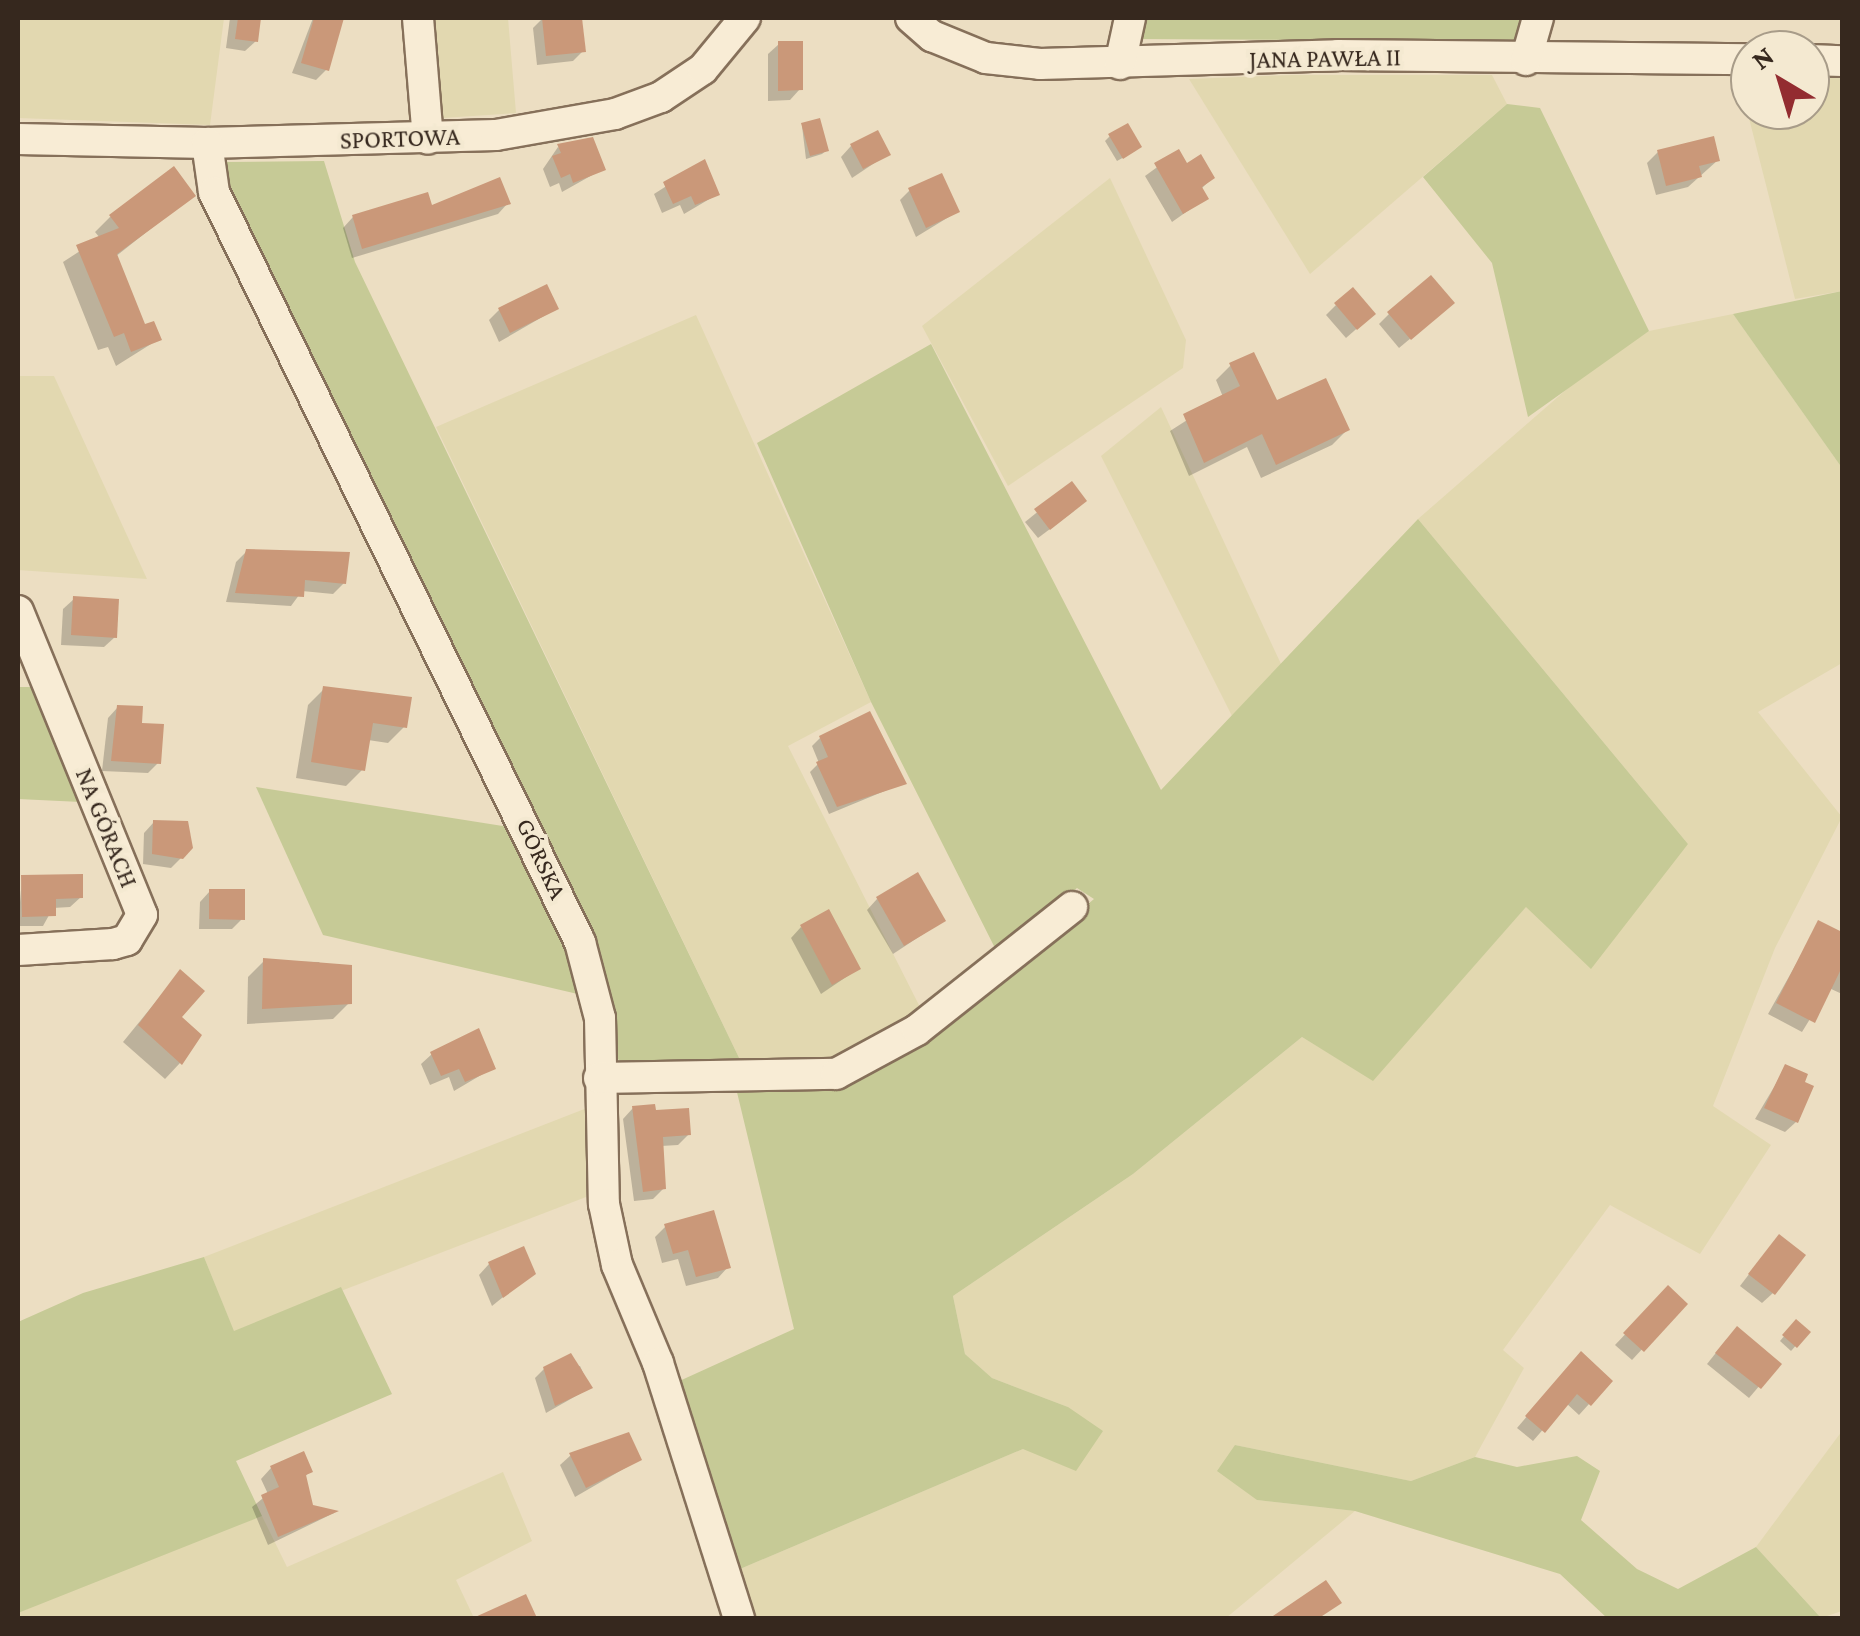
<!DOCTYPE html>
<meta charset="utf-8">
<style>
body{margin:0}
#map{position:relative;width:1860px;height:1636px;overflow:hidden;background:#ecdec2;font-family:"Crimson Pro",serif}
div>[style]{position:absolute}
.farmland>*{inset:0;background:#e2d8b0}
.green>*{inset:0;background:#c6ca96}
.shadow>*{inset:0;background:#0003}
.building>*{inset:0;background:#ca9879}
.roads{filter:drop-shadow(2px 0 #86705a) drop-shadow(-2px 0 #86705a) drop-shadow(0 2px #86705a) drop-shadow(0 -2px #86705a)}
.minor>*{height:30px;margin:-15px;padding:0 15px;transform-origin:15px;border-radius:15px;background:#f8ecd5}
span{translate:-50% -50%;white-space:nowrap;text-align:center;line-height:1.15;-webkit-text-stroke:8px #f4e9d1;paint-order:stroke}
.street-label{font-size:25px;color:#36281e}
.frame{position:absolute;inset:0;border:20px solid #36281e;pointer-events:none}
.north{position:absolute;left:1730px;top:30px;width:100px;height:100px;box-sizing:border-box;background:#f4e9d1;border:2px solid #a89c89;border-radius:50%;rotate:322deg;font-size:28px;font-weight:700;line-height:40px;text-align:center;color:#36281e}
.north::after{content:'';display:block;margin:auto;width:35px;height:45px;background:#932c30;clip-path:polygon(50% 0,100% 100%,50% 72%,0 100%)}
</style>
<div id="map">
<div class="farmland">
<i style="clip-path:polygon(18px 18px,224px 18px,210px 125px,18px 118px)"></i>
<i style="clip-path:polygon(427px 18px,508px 18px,516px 113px,443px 118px,434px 106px)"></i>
<i style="clip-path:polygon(1292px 75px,1492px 75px,1507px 104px,1310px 274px,1189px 79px)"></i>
<i style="clip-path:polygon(1738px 75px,1750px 75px,1750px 110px,1810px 110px,1810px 75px,1842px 76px,1842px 291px,1795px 299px)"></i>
<i style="clip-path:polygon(1110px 178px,1186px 340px,1183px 368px,1008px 486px,922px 326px)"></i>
<i style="clip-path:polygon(1733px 314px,1842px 468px,1842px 663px,1758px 712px,1842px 817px,1775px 948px,1713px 1106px,1771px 1145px,1700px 1254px,1610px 1205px,1503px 1350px,1524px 1368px,1475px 1457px,1411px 1481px,1235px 1445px,1257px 1500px,1355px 1511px,1226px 1618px,749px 1618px,733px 1572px,1023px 1449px,1068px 1407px,992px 1378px,965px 1354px,953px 1296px,1133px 1174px,1302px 1037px,1373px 1080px,1532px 900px,1688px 844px,1418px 519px,1590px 369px,1649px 331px)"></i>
<i style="clip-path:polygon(696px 315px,871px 702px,788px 746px,924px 1015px,838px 1061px,743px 1066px,436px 427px)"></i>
<i style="clip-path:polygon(18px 376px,54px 376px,147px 579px,18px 570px)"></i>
<i style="clip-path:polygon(1161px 407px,1281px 664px,1232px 716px,1101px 456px)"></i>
<i style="clip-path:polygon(587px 1108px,586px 1197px,234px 1332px,204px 1257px)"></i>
<i style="clip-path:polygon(1842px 1431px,1842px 1611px,1821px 1618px,1756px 1547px)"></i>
<i style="clip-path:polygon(503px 1472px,532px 1541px,456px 1580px,474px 1618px,18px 1618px,18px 1613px,121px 1568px,262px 1516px,287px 1567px)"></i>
</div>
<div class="green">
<i style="clip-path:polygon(1142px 18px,1524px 18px,1516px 41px,1136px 39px)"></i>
<i style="clip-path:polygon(1507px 104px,1540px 108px,1649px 331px,1528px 417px,1492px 263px,1423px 177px)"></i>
<i style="clip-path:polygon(324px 161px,355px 262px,743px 1066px,629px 1067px,612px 1055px,609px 1000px,221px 185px,223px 162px)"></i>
<i style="clip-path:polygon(1842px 291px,1842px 468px,1733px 314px)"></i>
<i style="clip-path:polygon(931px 344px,1161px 790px,1418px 519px,1688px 844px,1591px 969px,1526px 907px,1373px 1081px,1302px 1037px,1133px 1174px,953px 1296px,965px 1354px,992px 1378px,1068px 1407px,1103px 1431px,1076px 1471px,1023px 1449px,733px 1572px,675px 1383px,794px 1329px,735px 1084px,853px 1078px,990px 986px,1094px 899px,1077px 888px,997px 952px,871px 702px,757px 443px)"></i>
<i style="clip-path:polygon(18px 687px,33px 687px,81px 802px,18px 799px)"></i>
<i style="clip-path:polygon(256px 787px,509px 827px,559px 922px,582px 995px,323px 935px)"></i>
<i style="clip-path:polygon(204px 1257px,234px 1331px,341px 1287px,392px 1394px,236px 1461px,262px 1516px,18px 1613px,18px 1322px,83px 1293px)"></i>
<i style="clip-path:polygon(1235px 1445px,1411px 1481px,1475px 1457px,1517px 1467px,1577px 1456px,1600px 1471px,1581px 1520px,1637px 1569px,1678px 1589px,1756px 1547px,1821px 1618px,1607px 1618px,1560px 1574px,1355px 1511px,1257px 1500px,1217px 1471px)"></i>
</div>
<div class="shadow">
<i style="clip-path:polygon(230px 18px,259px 18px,256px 41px,245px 51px,226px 48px)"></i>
<i style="clip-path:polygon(313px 18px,340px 22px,326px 70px,316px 80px,292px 73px)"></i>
<i style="clip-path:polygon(543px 18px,580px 18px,583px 51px,573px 61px,537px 65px,533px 28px)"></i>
<i style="clip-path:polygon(779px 44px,800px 89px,790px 100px,768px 101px,768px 54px)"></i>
<i style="clip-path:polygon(802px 126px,827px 150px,822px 154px,806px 159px)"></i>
<i style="clip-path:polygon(1110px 136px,1135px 151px,1117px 161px,1105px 141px)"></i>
<i style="clip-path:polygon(851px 146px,888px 154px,852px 178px,841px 157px)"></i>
<i style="clip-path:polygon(558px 147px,603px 169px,562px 192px,559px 183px,550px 187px,543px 169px)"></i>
<i style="clip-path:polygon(1178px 152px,1186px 166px,1212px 178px,1200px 190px,1206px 198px,1172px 222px,1145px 176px)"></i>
<i style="clip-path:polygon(1658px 152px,1718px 160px,1688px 187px,1656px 195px,1647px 163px)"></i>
<i style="clip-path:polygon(704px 162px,718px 194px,684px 214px,680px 205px,662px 213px,654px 194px)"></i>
<i style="clip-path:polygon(910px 190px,957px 212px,916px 237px,900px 200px)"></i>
<i style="clip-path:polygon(192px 196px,115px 257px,144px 328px,159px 339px,116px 366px,108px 347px,98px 350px,63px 262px,100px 238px,95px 232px,110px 217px)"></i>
<i style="clip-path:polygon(508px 203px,498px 214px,352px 258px,343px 228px,353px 217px)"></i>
<i style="clip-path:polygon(1336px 305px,1362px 324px,1346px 338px,1326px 315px)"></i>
<i style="clip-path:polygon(556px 309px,499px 342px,489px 320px,499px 310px)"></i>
<i style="clip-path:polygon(1441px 313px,1399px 348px,1379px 324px,1389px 314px)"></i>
<i style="clip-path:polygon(1231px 365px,1276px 404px,1347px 430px,1332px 445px,1261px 478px,1247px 447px,1189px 476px,1170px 431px,1223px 397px,1216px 380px)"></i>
<i style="clip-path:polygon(1071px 485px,1074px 511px,1038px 538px,1025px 522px)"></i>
<i style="clip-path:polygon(247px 551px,344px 583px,333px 594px,302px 591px,291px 606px,226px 602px,236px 562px)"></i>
<i style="clip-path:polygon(74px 599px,115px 637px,104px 647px,61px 645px,63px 609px)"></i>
<i style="clip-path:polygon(324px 689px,404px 727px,388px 743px,368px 740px,362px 770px,346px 786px,296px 778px,308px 705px)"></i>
<i style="clip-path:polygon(118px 707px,159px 762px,148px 773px,102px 771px,108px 718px)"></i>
<i style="clip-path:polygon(820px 738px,904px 783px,829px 814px,810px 772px,819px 763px,812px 746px)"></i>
<i style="clip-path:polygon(154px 822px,191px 848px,171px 868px,143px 864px,144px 833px)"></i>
<i style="clip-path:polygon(22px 878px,81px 897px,70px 907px,53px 908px,43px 926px,18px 926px)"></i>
<i style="clip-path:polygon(210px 891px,242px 919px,232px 929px,199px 929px,200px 902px)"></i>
<i style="clip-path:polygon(877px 899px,943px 921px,893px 954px,867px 910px)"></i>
<i style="clip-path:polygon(1819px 923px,1842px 935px,1842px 994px,1829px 988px,1802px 1032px,1768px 1014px)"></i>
<i style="clip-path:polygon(801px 927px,858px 969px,821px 994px,791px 938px)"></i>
<i style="clip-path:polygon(264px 961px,319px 962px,349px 1003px,333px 1019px,247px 1024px,248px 977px)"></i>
<i style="clip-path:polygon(180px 972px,180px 1063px,165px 1079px,123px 1042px)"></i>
<i style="clip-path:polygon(432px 1054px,493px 1068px,454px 1091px,449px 1077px,430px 1085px,421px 1064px)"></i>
<i style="clip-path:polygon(1786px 1067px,1796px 1122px,1785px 1132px,1755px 1119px)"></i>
<i style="clip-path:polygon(633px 1108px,689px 1134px,678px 1145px,661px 1146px,664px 1188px,653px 1199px,634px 1201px,623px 1119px)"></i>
<i style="clip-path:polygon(666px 1226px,728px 1267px,718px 1278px,686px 1286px,678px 1259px,662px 1263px,655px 1237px)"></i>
<i style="clip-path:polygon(1769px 1248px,1773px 1293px,1762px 1303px,1740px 1286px)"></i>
<i style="clip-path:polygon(489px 1264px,533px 1273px,492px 1306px,479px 1275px)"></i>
<i style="clip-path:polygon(1668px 1289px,1684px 1304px,1632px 1360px,1615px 1345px)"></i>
<i style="clip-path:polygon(1796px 1322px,1808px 1332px,1791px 1351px,1780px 1341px)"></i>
<i style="clip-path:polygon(1727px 1339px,1778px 1364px,1749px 1398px,1707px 1364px)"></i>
<i style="clip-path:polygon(1571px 1365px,1589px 1404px,1579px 1415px,1566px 1403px,1533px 1441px,1517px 1428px)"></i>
<i style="clip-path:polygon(580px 1366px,590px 1388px,546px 1413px,535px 1378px,544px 1369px)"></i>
<i style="clip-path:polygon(571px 1455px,639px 1460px,575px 1497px,560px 1465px)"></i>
<i style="clip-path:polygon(271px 1468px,310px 1471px,304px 1478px,311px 1507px,334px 1513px,268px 1545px,252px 1507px,268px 1494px,261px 1479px)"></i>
</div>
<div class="building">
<i style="clip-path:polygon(238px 18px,261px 18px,258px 42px,235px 39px)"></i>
<i style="clip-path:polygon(314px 18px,344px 18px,329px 71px,301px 63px)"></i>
<i style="clip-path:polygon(542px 18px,582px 18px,586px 52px,546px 56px)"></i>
<i style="clip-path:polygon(778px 41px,803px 41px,803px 90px,778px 91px)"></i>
<i style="clip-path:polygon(820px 118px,829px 151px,810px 156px,801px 123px)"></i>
<i style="clip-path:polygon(1128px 123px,1142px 147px,1123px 159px,1108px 134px)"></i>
<i style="clip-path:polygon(878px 130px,891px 155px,863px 169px,850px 144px)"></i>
<i style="clip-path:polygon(1714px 136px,1720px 161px,1699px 166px,1702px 177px,1666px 186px,1657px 150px)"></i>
<i style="clip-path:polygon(593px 137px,606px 170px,573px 183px,570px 174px,561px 178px,552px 156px,561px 153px,557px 144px)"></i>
<i style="clip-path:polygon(1179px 149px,1187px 163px,1201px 154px,1215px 178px,1202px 187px,1209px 199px,1183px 214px,1154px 163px)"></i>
<i style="clip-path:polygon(705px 159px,720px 195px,695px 205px,691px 196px,673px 204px,663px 182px)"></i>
<i style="clip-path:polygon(174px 166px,196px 196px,117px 254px,145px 324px,154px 321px,162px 340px,131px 352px,124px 333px,114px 337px,76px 245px,119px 228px,109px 215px)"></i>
<i style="clip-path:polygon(942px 173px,960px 212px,926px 228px,908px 188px)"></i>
<i style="clip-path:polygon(500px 177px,511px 204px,362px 249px,352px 215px,428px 192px,432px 205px)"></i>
<i style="clip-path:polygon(1431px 275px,1455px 303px,1411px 340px,1387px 312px)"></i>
<i style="clip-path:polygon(547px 284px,559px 309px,510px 333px,498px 308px)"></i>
<i style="clip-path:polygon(1353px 287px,1376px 314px,1357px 330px,1334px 303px)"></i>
<i style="clip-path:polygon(1254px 352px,1277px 400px,1326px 378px,1350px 430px,1276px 465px,1262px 434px,1204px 463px,1183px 414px,1240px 386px,1229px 363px)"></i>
<i style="clip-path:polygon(1072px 481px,1087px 501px,1050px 530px,1034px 509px)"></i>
<i style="clip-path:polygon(246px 549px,350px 552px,346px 584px,305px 580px,304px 597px,235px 593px)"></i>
<i style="clip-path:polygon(73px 596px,119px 599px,117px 638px,71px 635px)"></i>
<i style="clip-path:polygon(323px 686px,412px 697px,407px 728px,373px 723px,365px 771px,311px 762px)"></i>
<i style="clip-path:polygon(117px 705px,143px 706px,142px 723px,164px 724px,161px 764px,111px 761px)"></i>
<i style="clip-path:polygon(870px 711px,907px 784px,837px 807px,816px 762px,828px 757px,819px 736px)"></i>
<i style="clip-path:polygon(153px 820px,188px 821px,193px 848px,183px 859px,152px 854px)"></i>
<i style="clip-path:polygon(918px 872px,946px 921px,904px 946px,876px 897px)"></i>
<i style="clip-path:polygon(83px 874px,83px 898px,56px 899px,56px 916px,22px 917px,21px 875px)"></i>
<i style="clip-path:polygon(209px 889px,245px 889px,245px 920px,209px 919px)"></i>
<i style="clip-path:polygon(829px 909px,861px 969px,832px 985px,800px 925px)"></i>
<i style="clip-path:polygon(1818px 920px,1842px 932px,1842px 967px,1815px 1023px,1776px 1003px)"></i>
<i style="clip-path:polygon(263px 958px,352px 965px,352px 1004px,262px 1009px)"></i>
<i style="clip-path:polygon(180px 969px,205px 991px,182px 1017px,202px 1035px,182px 1065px,138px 1025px)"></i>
<i style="clip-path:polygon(479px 1028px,496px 1069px,465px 1082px,459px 1069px,441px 1076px,430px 1052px)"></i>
<i style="clip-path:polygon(1785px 1064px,1808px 1074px,1805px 1082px,1814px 1086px,1798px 1123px,1764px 1108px)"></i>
<i style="clip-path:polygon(655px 1104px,656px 1110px,689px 1108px,691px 1135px,663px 1137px,666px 1189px,643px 1192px,632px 1106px)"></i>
<i style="clip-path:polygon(714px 1210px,731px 1268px,696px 1277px,688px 1250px,673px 1254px,664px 1224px)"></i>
<i style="clip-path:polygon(1779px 1234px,1806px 1255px,1775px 1295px,1748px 1274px)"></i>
<i style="clip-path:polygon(524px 1246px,536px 1274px,503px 1298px,488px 1262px)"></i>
<i style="clip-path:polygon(1668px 1285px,1688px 1304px,1644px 1352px,1623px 1333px)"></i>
<i style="clip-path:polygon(1796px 1319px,1811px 1332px,1797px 1348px,1782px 1335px)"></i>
<i style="clip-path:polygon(1737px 1326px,1782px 1364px,1761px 1389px,1715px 1353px)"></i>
<i style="clip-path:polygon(1581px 1351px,1613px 1381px,1591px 1406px,1577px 1394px,1545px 1433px,1525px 1416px)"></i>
<i style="clip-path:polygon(571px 1353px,593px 1388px,555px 1406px,543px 1367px)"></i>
<i style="clip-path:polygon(629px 1432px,642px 1460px,586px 1488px,569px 1453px)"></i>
<i style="clip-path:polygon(304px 1451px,313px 1472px,306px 1475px,313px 1505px,339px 1511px,278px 1537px,261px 1495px,279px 1487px,270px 1466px)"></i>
<i style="clip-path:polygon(1326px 1580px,1342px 1603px,1319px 1618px,1270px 1618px)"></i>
<i style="clip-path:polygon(526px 1594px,537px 1618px,473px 1618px)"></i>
</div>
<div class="roads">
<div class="minor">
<i style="left:418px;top:18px;width:121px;rotate:85.3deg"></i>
<i style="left:911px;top:18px;width:28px;rotate:41deg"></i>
<i style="left:932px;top:36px;width:58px;rotate:22.2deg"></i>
<i style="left:986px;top:58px;width:54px;rotate:6.3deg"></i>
<i style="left:1040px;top:64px;width:298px;rotate:-1.7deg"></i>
<i style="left:1338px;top:55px;width:412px;rotate:0.6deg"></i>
<i style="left:1526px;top:60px;width:44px;rotate:-74.1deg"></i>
<i style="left:1810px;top:60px;width:32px;rotate:2deg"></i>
<i style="left:1120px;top:64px;width:47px;rotate:-77.7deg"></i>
<i style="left:18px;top:139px;width:189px;rotate:1.2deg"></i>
<i style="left:207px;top:143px;width:289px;rotate:-1.6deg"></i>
<i style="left:496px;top:135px;width:121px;rotate:-10deg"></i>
<i style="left:615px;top:114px;width:49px;rotate:-20.3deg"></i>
<i style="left:661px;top:97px;width:50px;rotate:-33.7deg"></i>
<i style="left:703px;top:69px;width:66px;rotate:-50.5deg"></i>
<i style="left:207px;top:143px;width:49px;rotate:81.9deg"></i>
<i style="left:214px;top:192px;width:835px;rotate:63.99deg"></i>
<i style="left:580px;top:942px;width:79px;rotate:75.3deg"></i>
<i style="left:600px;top:1018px;width:186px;rotate:88.8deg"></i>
<i style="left:604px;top:1204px;width:62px;rotate:78deg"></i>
<i style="left:617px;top:1265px;width:106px;rotate:67.3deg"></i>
<i style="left:658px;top:1363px;width:268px;rotate:72.4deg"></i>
<i style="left:18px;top:611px;width:328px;rotate:67.8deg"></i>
<i style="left:142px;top:915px;width:29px;rotate:121deg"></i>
<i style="left:127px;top:940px;width:15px;rotate:164deg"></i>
<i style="left:113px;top:944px;width:95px;rotate:176.4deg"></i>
<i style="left:599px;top:1078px;width:237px;rotate:-1deg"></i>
<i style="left:836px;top:1074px;width:92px;rotate:-28.5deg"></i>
<i style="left:917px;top:1030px;width:198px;rotate:-38.4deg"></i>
</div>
</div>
<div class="street-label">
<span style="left:1325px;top:59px;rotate:-1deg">JANA PAWŁA II</span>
<span style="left:400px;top:139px;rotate:-2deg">SPORTOWA</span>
<span style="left:106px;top:828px;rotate:68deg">NA GÓRACH</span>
<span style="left:541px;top:859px;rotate:65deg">GÓRSKA</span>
</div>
<div class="frame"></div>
<div class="north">N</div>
</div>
